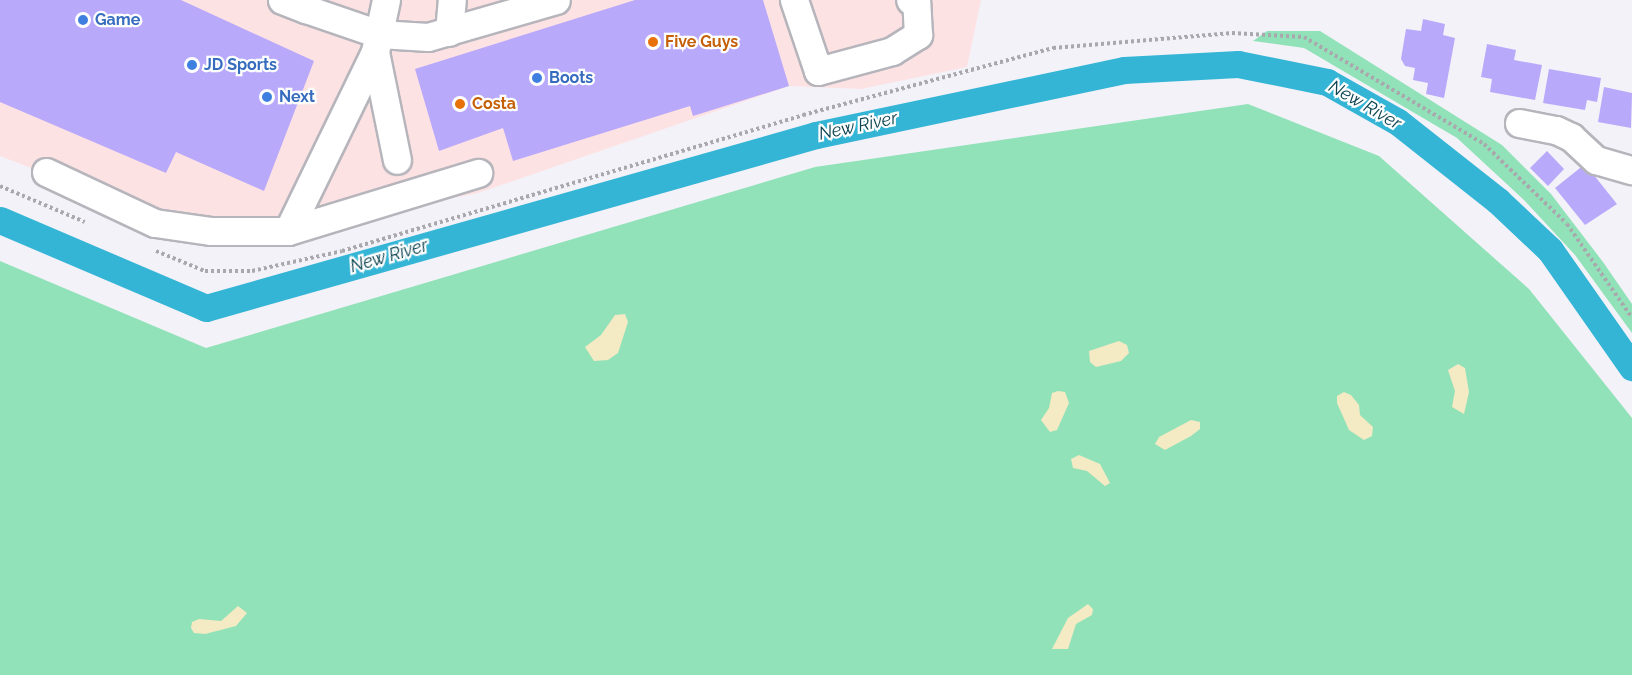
<!DOCTYPE html>
<style>
body{margin:0}
#map{position:relative;width:1632px;height:675px;overflow:hidden;background:#f3f2f9;font-family:Raleway,sans-serif}
div>[style]{position:absolute}
.commercial>*{inset:0;background:#fde2e3}
.green>*{inset:0;background:#92e2b9}
.sand>*{inset:0;background:#f4eac4}
.canal>*{height:27px;margin:-13.5px;padding:0 13.5px;transform-origin:13.5px;border-radius:13.5px;background:#34b5d6}
.building>*{inset:0;background:#b9a9fb}
.path>*{height:4px;margin-top:-2px;transform-origin:0;background:repeating-linear-gradient(90deg,#a8a8ad 0 3px,transparent 0 6px)}
.roads{filter:drop-shadow(2px 0 #b6b5bc) drop-shadow(-2px 0 #b6b5bc) drop-shadow(0 2px #b6b5bc) drop-shadow(0 -2px #b6b5bc)}
.minor>*{height:27px;margin:-13.5px;padding:0 13.5px;transform-origin:13.5px;border-radius:13.5px;background:#fff}
.dots>*{width:16px;height:16px;translate:-50% -50%;box-sizing:border-box;border:3px solid #fff;border-radius:50%}
span{translate:-50% -50%;white-space:nowrap;text-align:center;line-height:1.15;-webkit-text-stroke:4.5px #fff;paint-order:stroke}
.shop-label{font-size:16px;color:#366cbe;font-weight:700}
.left{translate:0 -50%;text-align:left}
.food-label{font-size:16px;color:#c56008;font-weight:700}
.water-label{font-size:18px;color:#0d4451;font-style:italic}
</style>
<div id="map">
<div class="commercial">
<i style="clip-path:polygon(0 0,981px 0,967px 67px,861px 89px,789px 86px,478px 193px,213px 247px,167px 220px,0 156px)"></i>
</div>
<div class="green">
<i style="clip-path:polygon(1267px 31px,1320px 31px,1502px 145px,1551px 194px,1603px 262px,1632px 304px,1632px 333px,1575px 255px,1524px 200px,1457px 138px,1304px 48px,1253px 41px)"></i>
<i style="clip-path:polygon(1248px 104px,1379px 156px,1529px 289px,1632px 418px,1632px 675px,0 675px,0 261px,206px 348px,815px 167px)"></i>
</div>
<div class="sand">
<i style="clip-path:polygon(625px 314px,628px 322px,618px 353px,608px 360px,594px 361px,585px 347px,601px 335px,615px 315px)"></i>
<i style="clip-path:polygon(1119px 341px,1127px 345px,1129px 353px,1121px 361px,1096px 367px,1090px 362px,1089px 351px)"></i>
<i style="clip-path:polygon(1458px 364px,1465px 368px,1469px 392px,1464px 414px,1452px 407px,1455px 391px,1448px 370px)"></i>
<i style="clip-path:polygon(1058px 391px,1065px 392px,1069px 403px,1057px 430px,1050px 432px,1041px 420px,1049px 408px,1052px 393px)"></i>
<i style="clip-path:polygon(1344px 392px,1351px 395px,1359px 405px,1360px 415px,1373px 427px,1372px 436px,1364px 440px,1349px 430px,1337px 403px,1337px 396px)"></i>
<i style="clip-path:polygon(1191px 420px,1200px 422px,1200px 429px,1191px 436px,1165px 450px,1155px 444px,1159px 437px)"></i>
<i style="clip-path:polygon(1079px 455px,1100px 464px,1110px 483px,1105px 486px,1087px 471px,1073px 468px,1071px 459px)"></i>
<i style="clip-path:polygon(1088px 604px,1093px 609px,1092px 615px,1076px 624px,1068px 649px,1052px 649px,1068px 618px)"></i>
<i style="clip-path:polygon(238px 606px,247px 613px,236px 626px,205px 634px,194px 633px,191px 628px,192px 622px,199px 619px,221px 621px)"></i>
</div>
<div class="canal">
<i style="left:0;top:220px;width:224px;rotate:23.1deg"></i>
<i style="left:206px;top:308px;width:634px;rotate:-15.83deg"></i>
<i style="left:816px;top:135px;width:315px;rotate:-11.9deg"></i>
<i style="left:1124px;top:70px;width:114px;rotate:-3deg"></i>
<i style="left:1238px;top:64px;width:91px;rotate:11.4deg"></i>
<i style="left:1327px;top:82px;width:81px;rotate:29.4deg"></i>
<i style="left:1398px;top:122px;width:127px;rotate:38.3deg"></i>
<i style="left:1498px;top:201px;width:71px;rotate:43.3deg"></i>
<i style="left:1550px;top:250px;width:143px;rotate:55deg"></i>
</div>
<div class="building">
<i style="clip-path:polygon(0 0,181px 0,314px 61px,264px 191px,176px 152px,166px 173px,0 102px)"></i>
<i style="clip-path:polygon(635px 0,763px 0,789px 86px,693px 116px,690px 106px,513px 161px,503px 128px,439px 151px,415px 69px)"></i>
<i style="clip-path:polygon(1423px 19px,1445px 24px,1443px 35px,1455px 38px,1444px 98px,1426px 94px,1428px 83px,1413px 80px,1415px 68px,1405px 66px,1401px 59px,1406px 29px,1421px 31px)"></i>
<i style="clip-path:polygon(1487px 44px,1516px 50px,1514px 60px,1542px 65px,1535px 100px,1490px 92px,1492px 79px,1481px 77px)"></i>
<i style="clip-path:polygon(1549px 69px,1601px 78px,1597px 102px,1587px 100px,1585px 110px,1543px 103px)"></i>
<i style="clip-path:polygon(1604px 87px,1632px 93px,1631px 128px,1598px 122px)"></i>
<i style="clip-path:polygon(1547px 151px,1564px 169px,1548px 186px,1530px 168px)"></i>
<i style="clip-path:polygon(1585px 164px,1617px 204px,1585px 225px,1555px 188px)"></i>
</div>
<div class="path">
<i style="left:0;top:186px;width:92px;rotate:23deg"></i>
<i style="left:156px;top:251px;width:53px;rotate:22.2deg"></i>
<i style="left:205px;top:271px;width:47px"></i>
<i style="left:252px;top:271px;width:92px;rotate:-12.5deg"></i>
<i style="left:342px;top:251px;width:481px;rotate:-16.4deg"></i>
<i style="left:803px;top:115px;width:259px;rotate:-15deg"></i>
<i style="left:1053px;top:48px;width:180px;rotate:-4.8deg"></i>
<i style="left:1232px;top:33px;width:72px;rotate:3.2deg"></i>
<i style="left:1304px;top:37px;width:209px;rotate:30.7deg"></i>
<i style="left:1484px;top:144px;width:115px;rotate:43.9deg"></i>
<i style="left:1567px;top:224px;width:114px;rotate:55.3deg"></i>
</div>
<div class="roads">
<div class="minor">
<i style="left:282px;top:0;width:26px;rotate:21deg"></i>
<i style="left:306px;top:9px;width:9px;rotate:-84deg"></i>
<i style="left:794px;top:0;width:75px;rotate:71.3deg"></i>
<i style="left:818px;top:71px;width:77px;rotate:-15.1deg"></i>
<i style="left:892px;top:51px;width:31px;rotate:-32deg"></i>
<i style="left:918px;top:35px;width:33px;rotate:-93deg"></i>
<i style="left:916px;top:2px;width:6px;rotate:-162deg"></i>
<i style="left:306px;top:9px;width:77px;rotate:18.9deg"></i>
<i style="left:379px;top:34px;width:49px;rotate:3.5deg"></i>
<i style="left:428px;top:37px;width:133px;rotate:-16.1deg"></i>
<i style="left:449px;top:32px;width:32px;rotate:-85deg"></i>
<i style="left:375px;top:52px;width:110px;rotate:78.5deg"></i>
<i style="left:1519px;top:123px;width:38px;rotate:11deg"></i>
<i style="left:1556px;top:130px;width:17px;rotate:25deg"></i>
<i style="left:1571px;top:137px;width:34px;rotate:43deg"></i>
<i style="left:1596px;top:160px;width:37px;rotate:16deg"></i>
<i style="left:46px;top:172px;width:120px;rotate:25.1deg"></i>
<i style="left:155px;top:223px;width:57px;rotate:8.1deg"></i>
<i style="left:211px;top:231px;width:77px"></i>
<i style="left:288px;top:231px;width:199px;rotate:-64.1deg"></i>
<i style="left:375px;top:52px;width:53px;rotate:-78.1deg"></i>
<i style="left:288px;top:231px;width:199px;rotate:-17deg"></i>
</div>
</div>
<div class="dots">
<i style="left:83px;top:20px;background:#3f7fe0"></i>
<i style="left:653px;top:42px;background:#e8710a"></i>
<i style="left:192px;top:65px;background:#3f7fe0"></i>
<i style="left:537px;top:78px;background:#3f7fe0"></i>
<i style="left:267px;top:97px;background:#3f7fe0"></i>
<i style="left:460px;top:104px;background:#e8710a"></i>
</div>
<div class="shop-label">
<span class="left" style="left:95px;top:20px">Game</span>
<span class="left" style="left:204px;top:65px">JD Sports</span>
<span class="left" style="left:549px;top:78px">Boots</span>
<span class="left" style="left:279px;top:97px">Next</span>
</div>
<div class="food-label">
<span class="left" style="left:665px;top:42px">Five Guys</span>
<span class="left" style="left:472px;top:104px">Costa</span>
</div>
<div class="water-label">
<span style="left:1365px;top:105px;rotate:30deg">New River</span>
<span style="left:858px;top:126px;rotate:-12deg">New River</span>
<span style="left:389px;top:256px;rotate:-16deg">New River</span>
</div>
</div>
